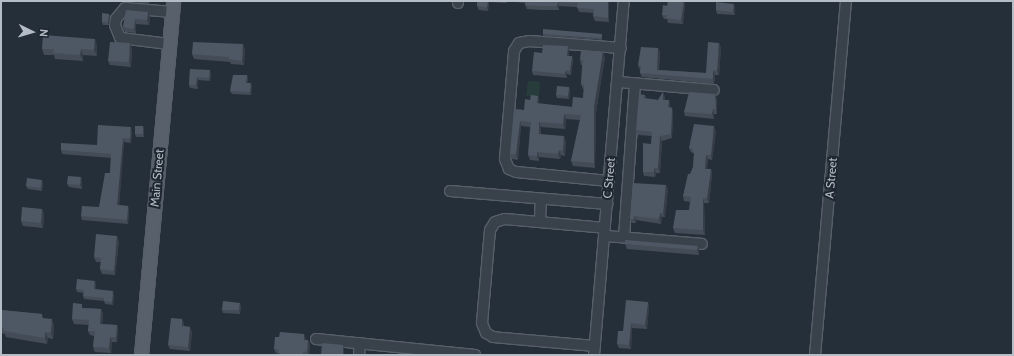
<!DOCTYPE html>
<style>
body{margin:0}
#map{position:relative;width:1014px;height:356px;overflow:hidden;background:#252f3a;font-family:Cabin,sans-serif}
div>[style]{position:absolute}
.green>*{inset:0;background:#283c3c}
.roads{filter:drop-shadow(1px 0 #575f69) drop-shadow(-1px 0 #575f69) drop-shadow(0 1px #575f69) drop-shadow(0 -1px #575f69)}
.minor>*{height:10px;margin:-5px;padding:0 5px;transform-origin:5px;border-radius:5px;background:#39414b}
.major>*{height:13px;margin:-6.5px;padding:0 6.5px;transform-origin:6.5px;border-radius:6.5px;background:#57606b}
.wall>*{inset:0;background:#434c57}
.shaded-wall>*{inset:0;background:#373e47}
.building>*{inset:0;background:#4e5865}
span{translate:-50% -50%;white-space:nowrap;text-align:center;line-height:1.15;-webkit-text-stroke:4px #1e2630;paint-order:stroke}
.street-label{font-size:12px;color:#b4bcc6}
.frame{position:absolute;inset:0;border:2px solid #b4bcc6;pointer-events:none}
.north{position:absolute;left:12px;top:12px;width:40px;height:40px;-webkit-text-stroke:3px #1e2630;paint-order:stroke;rotate:95deg;font-size:11px;font-weight:700;line-height:16px;text-align:center;color:#b4bcc6}
.north::after{content:'';display:block;margin:auto;width:14px;height:18px;background:#b4bcc6;clip-path:polygon(50% 0,100% 100%,50% 72%,0 100%)}
</style>
<div id="map">
<div class="green">
<i style="clip-path:polygon(528px 81px,540px 82px,539px 98px,526px 96px)"></i>
</div>
<div class="roads">
<div class="minor">
<i style="left:458px;top:3px;width:2px;rotate:-90deg"></i>
<i style="left:169px;top:44px;width:49px;rotate:-173deg"></i>
<i style="left:120px;top:38px;width:14px;rotate:-111deg"></i>
<i style="left:115px;top:25px;width:6px;rotate:-81deg"></i>
<i style="left:116px;top:19px;width:14px;rotate:-51deg"></i>
<i style="left:125px;top:8px;width:47px;rotate:4.9deg"></i>
<i style="left:618px;top:82px;width:96px;rotate:4.8deg"></i>
<i style="left:609px;top:181px;width:93px;rotate:-174.5deg"></i>
<i style="left:516px;top:172px;width:8px;rotate:-157deg"></i>
<i style="left:509px;top:169px;width:11px;rotate:-112deg"></i>
<i style="left:505px;top:159px;width:108px;rotate:-85.2deg"></i>
<i style="left:514px;top:51px;width:9px;rotate:-58deg"></i>
<i style="left:519px;top:43px;width:10px;rotate:-11deg"></i>
<i style="left:529px;top:41px;width:92px;rotate:4.4deg"></i>
<i style="left:450px;top:191px;width:158px;rotate:4.7deg"></i>
<i style="left:540px;top:222px;width:23px;rotate:-88deg"></i>
<i style="left:605px;top:236px;width:97px;rotate:4.7deg"></i>
<i style="left:624px;top:237px;width:154px;rotate:-85.9deg"></i>
<i style="left:316px;top:339px;width:160px;rotate:5.7deg"></i>
<i style="left:595px;top:346px;width:102px;rotate:-175deg"></i>
<i style="left:493px;top:337px;width:8px;rotate:-150deg"></i>
<i style="left:486px;top:333px;width:11px;rotate:-112deg"></i>
<i style="left:482px;top:323px;width:93px;rotate:-85.1deg"></i>
<i style="left:490px;top:230px;width:9px;rotate:-58deg"></i>
<i style="left:495px;top:222px;width:10px;rotate:-17deg"></i>
<i style="left:505px;top:219px;width:100px;rotate:5.1deg"></i>
<i style="left:359px;top:355px;width:12px;rotate:-85deg"></i>
<i style="left:594px;top:355px;width:355px;rotate:-85.2deg"></i>
<i style="left:815px;top:355px;width:355px;rotate:-85deg"></i>
</div>
<div class="major">
<i style="left:141px;top:355px;width:355px;rotate:-84.8deg"></i>
</div>
</div>
<div class="wall">
<i style="clip-path:polygon(131px 1px,150px 1px,149px 4px,132px 2px)"></i>
<i style="clip-path:polygon(477px 1px,609px 1px,609px 22px,595px 21px,593px 16px,594px 13px,579px 12px,577px 7px,559px 6px,559px 10px,541px 10px,527px 9px,525px 5px,525px 3px,507px 1px,507px 3px,489px 2px,488px 11px,479px 10px,477px 6px)"></i>
<i style="clip-path:polygon(685px 4px,683px 24px,668px 23px,667px 19px,664px 19px,662px 15px,667px 6px)"></i>
<i style="clip-path:polygon(735px 7px,735px 15px,717px 14px,716px 10px)"></i>
<i style="clip-path:polygon(126px 10px,150px 17px,149px 25px,136px 24px,136px 33px,125px 32px,123px 27px)"></i>
<i style="clip-path:polygon(109px 14px,110px 17px,109px 25px,103px 25px,102px 22px)"></i>
<i style="clip-path:polygon(543px 34px,602px 34px,602px 40px,543px 36px)"></i>
<i style="clip-path:polygon(97px 45px,97px 56px,83px 55px,83px 61px,55px 59px,54px 55px,44px 55px,42px 49px)"></i>
<i style="clip-path:polygon(721px 47px,719px 75px,715px 75px,714px 84px,642px 77px,640px 73px,640px 70px,638px 65px,658px 48px,660px 53px,659px 70px,706px 73px)"></i>
<i style="clip-path:polygon(132px 48px,131px 67px,110px 65px,108px 61px)"></i>
<i style="clip-path:polygon(245px 49px,244px 65px,231px 64px,230px 62px,194px 59px,192px 54px)"></i>
<i style="clip-path:polygon(569px 51px,569px 56px,572px 56px,573px 60px,571px 75px,567px 74px,567px 78px,533px 75px,532px 71px,542px 53px)"></i>
<i style="clip-path:polygon(605px 57px,596px 112px,595px 168px,573px 166px,571px 161px,580px 120px,566px 119px,565px 129px,541px 127px,541px 134px,566px 141px,565px 156px,561px 155px,560px 159px,539px 157px,539px 161px,530px 160px,528px 155px,530px 127px,521px 126px,518px 160px,512px 159px,510px 154px,514px 109px,524px 110px,530px 100px,538px 96px,539px 101px,539px 104px,572px 107px,583px 98px,584px 90px,583px 89px,581px 84px,582px 65px,581px 65px,580px 60px)"></i>
<i style="clip-path:polygon(190px 69px,211px 74px,210px 81px,198px 80px,198px 89px,190px 88px,189px 85px)"></i>
<i style="clip-path:polygon(247px 75px,248px 79px,247px 83px,252px 86px,251px 95px,232px 94px,230px 91px)"></i>
<i style="clip-path:polygon(569px 87px,570px 90px,569px 99px,557px 98px,556px 95px)"></i>
<i style="clip-path:polygon(663px 92px,665px 97px,665px 100px,669px 100px,670px 105px,670px 107px,672px 108px,673px 112px,672px 138px,662px 141px,660px 173px,656px 173px,655px 177px,644px 176px,643px 172px,651px 144px,652px 136px,638px 135px,636px 130px,645px 95px,646px 99px,658px 100px)"></i>
<i style="clip-path:polygon(717px 98px,717px 114px,714px 114px,714px 119px,685px 116px,684px 112px)"></i>
<i style="clip-path:polygon(143px 126px,144px 129px,144px 137px,136px 137px,135px 134px)"></i>
<i style="clip-path:polygon(716px 131px,712px 160px,708px 159px,707px 169px,711px 169px,712px 174px,709px 203px,704px 203px,705px 235px,675px 233px,673px 228px,689px 210px,690px 202px,684px 201px,683px 196px,693px 167px,694px 154px,693px 153px,691px 152px,689px 148px)"></i>
<i style="clip-path:polygon(132px 132px,131px 143px,124px 142px,119px 205px,128px 206px,129px 210px,128px 224px,82px 220px,81px 216px,99px 207px,110px 173px,111px 158px,62px 154px,61px 150px,97px 145px)"></i>
<i style="clip-path:polygon(82px 180px,82px 189px,69px 187px,67px 184px)"></i>
<i style="clip-path:polygon(43px 183px,42px 191px,28px 189px,26px 186px)"></i>
<i style="clip-path:polygon(668px 189px,665px 217px,662px 217px,661px 224px,636px 220px,636px 223px,632px 223px,630px 219px)"></i>
<i style="clip-path:polygon(42px 209px,44px 214px,43px 228px,23px 226px,21px 221px)"></i>
<i style="clip-path:polygon(119px 241px,115px 275px,102px 274px,100px 269px,101px 262px,96px 262px,94px 257px)"></i>
<i style="clip-path:polygon(625px 244px,698px 246px,699px 250px,699px 255px,627px 249px)"></i>
<i style="clip-path:polygon(96px 285px,96px 289px,114px 294px,113px 305px,105px 304px,104px 301px,84px 299px,83px 296px,84px 293px,77px 292px,76px 289px)"></i>
<i style="clip-path:polygon(648px 302px,649px 307px,647px 329px,632px 328px,631px 349px,619px 348px,617px 344px,623px 331px)"></i>
<i style="clip-path:polygon(241px 306px,240px 314px,223px 313px,222px 310px)"></i>
<i style="clip-path:polygon(84px 308px,101px 309px,103px 314px,102px 324px,117px 325px,118px 329px,117px 342px,112px 342px,111px 353px,95px 352px,93px 347px,94px 336px,90px 335px,88px 331px,89px 325px,74px 324px,72px 319px)"></i>
<i style="clip-path:polygon(1px 310px,42px 314px,43px 318px,54px 325px,53px 339px,48px 338px,47px 344px,6px 337px,5px 334px,1px 333px)"></i>
<i style="clip-path:polygon(182px 319px,184px 324px,184px 326px,190px 327px,192px 332px,190px 351px,170px 349px,168px 345px)"></i>
<i style="clip-path:polygon(304px 334px,306px 340px,308px 340px,310px 345px,309px 355px,280px 355px,280px 354px,276px 353px,274px 349px,279px 337px)"></i>
</div>
<div class="shaded-wall">
<i style="clip-path:polygon(488px 1px,489px 1px,489px 2px,488px 11px,487px 7px)"></i>
<i style="clip-path:polygon(608px 1px,609px 1px,609px 22px,608px 18px)"></i>
<i style="clip-path:polygon(684px 1px,685px 4px,683px 24px,681px 20px)"></i>
<i style="clip-path:polygon(558px 2px,559px 6px,559px 10px,557px 6px)"></i>
<i style="clip-path:polygon(734px 4px,735px 7px,735px 15px,733px 12px)"></i>
<i style="clip-path:polygon(148px 12px,150px 17px,149px 25px,147px 20px)"></i>
<i style="clip-path:polygon(109px 14px,110px 17px,109px 25px,108px 22px)"></i>
<i style="clip-path:polygon(135px 19px,136px 24px,136px 33px,134px 29px)"></i>
<i style="clip-path:polygon(95px 39px,97px 45px,97px 56px,94px 50px)"></i>
<i style="clip-path:polygon(130px 43px,132px 48px,131px 67px,129px 62px)"></i>
<i style="clip-path:polygon(719px 43px,721px 47px,719px 75px,717px 71px)"></i>
<i style="clip-path:polygon(243px 44px,245px 49px,244px 65px,242px 61px)"></i>
<i style="clip-path:polygon(568px 46px,569px 51px,569px 60px,567px 56px)"></i>
<i style="clip-path:polygon(658px 48px,660px 53px,658px 74px,657px 70px)"></i>
<i style="clip-path:polygon(81px 49px,83px 55px,83px 61px,80px 55px)"></i>
<i style="clip-path:polygon(603px 52px,605px 57px,596px 112px,595px 168px,594px 163px,594px 106px)"></i>
<i style="clip-path:polygon(572px 56px,573px 60px,571px 75px,570px 71px)"></i>
<i style="clip-path:polygon(210px 70px,211px 74px,210px 81px,209px 78px)"></i>
<i style="clip-path:polygon(566px 70px,567px 74px,567px 78px,565px 74px)"></i>
<i style="clip-path:polygon(713px 70px,715px 75px,714px 84px,713px 79px)"></i>
<i style="clip-path:polygon(247px 75px,248px 79px,247px 86px,246px 83px)"></i>
<i style="clip-path:polygon(197px 77px,198px 80px,198px 89px,196px 85px)"></i>
<i style="clip-path:polygon(251px 83px,252px 86px,251px 95px,250px 92px)"></i>
<i style="clip-path:polygon(569px 87px,570px 90px,569px 99px,568px 96px)"></i>
<i style="clip-path:polygon(663px 92px,665px 97px,664px 104px,663px 100px)"></i>
<i style="clip-path:polygon(715px 94px,717px 98px,717px 114px,716px 109px)"></i>
<i style="clip-path:polygon(538px 96px,539px 101px,539px 108px,537px 103px)"></i>
<i style="clip-path:polygon(669px 100px,670px 105px,670px 112px,668px 107px)"></i>
<i style="clip-path:polygon(672px 108px,673px 112px,672px 138px,671px 134px)"></i>
<i style="clip-path:polygon(713px 109px,714px 114px,714px 119px,712px 114px)"></i>
<i style="clip-path:polygon(564px 114px,566px 119px,565px 129px,563px 124px)"></i>
<i style="clip-path:polygon(520px 121px,521px 126px,518px 160px,516px 154px)"></i>
<i style="clip-path:polygon(539px 122px,541px 127px,540px 139px,539px 134px)"></i>
<i style="clip-path:polygon(143px 126px,144px 129px,144px 137px,143px 134px)"></i>
<i style="clip-path:polygon(714px 126px,716px 131px,712px 160px,711px 155px)"></i>
<i style="clip-path:polygon(131px 127px,132px 132px,131px 143px,130px 139px)"></i>
<i style="clip-path:polygon(564px 136px,566px 141px,565px 156px,563px 150px)"></i>
<i style="clip-path:polygon(660px 136px,662px 141px,660px 173px,658px 168px)"></i>
<i style="clip-path:polygon(123px 138px,124px 142px,119px 209px,117px 205px)"></i>
<i style="clip-path:polygon(559px 150px,561px 155px,560px 159px,558px 154px)"></i>
<i style="clip-path:polygon(537px 152px,539px 157px,539px 161px,537px 156px)"></i>
<i style="clip-path:polygon(706px 155px,708px 159px,706px 173px,705px 169px)"></i>
<i style="clip-path:polygon(654px 168px,656px 173px,655px 177px,654px 172px)"></i>
<i style="clip-path:polygon(711px 169px,712px 174px,709px 203px,707px 198px)"></i>
<i style="clip-path:polygon(81px 177px,82px 180px,82px 189px,80px 185px)"></i>
<i style="clip-path:polygon(42px 180px,43px 183px,42px 191px,41px 188px)"></i>
<i style="clip-path:polygon(666px 185px,668px 189px,665px 217px,663px 213px)"></i>
<i style="clip-path:polygon(703px 198px,704px 203px,705px 235px,703px 230px)"></i>
<i style="clip-path:polygon(128px 206px,129px 210px,128px 224px,127px 220px)"></i>
<i style="clip-path:polygon(42px 209px,44px 214px,43px 228px,41px 223px)"></i>
<i style="clip-path:polygon(660px 213px,662px 217px,661px 224px,659px 219px)"></i>
<i style="clip-path:polygon(634px 216px,636px 220px,636px 223px,634px 219px)"></i>
<i style="clip-path:polygon(117px 236px,119px 241px,115px 275px,114px 271px)"></i>
<i style="clip-path:polygon(698px 246px,699px 250px,699px 255px,697px 250px)"></i>
<i style="clip-path:polygon(95px 281px,96px 285px,96px 292px,94px 289px)"></i>
<i style="clip-path:polygon(113px 291px,114px 294px,113px 305px,112px 302px)"></i>
<i style="clip-path:polygon(648px 302px,649px 307px,647px 329px,645px 325px)"></i>
<i style="clip-path:polygon(240px 303px,241px 306px,240px 314px,239px 310px)"></i>
<i style="clip-path:polygon(101px 309px,103px 314px,102px 328px,100px 324px)"></i>
<i style="clip-path:polygon(52px 319px,54px 325px,53px 339px,51px 332px)"></i>
<i style="clip-path:polygon(182px 319px,184px 324px,183px 331px,182px 326px)"></i>
<i style="clip-path:polygon(631px 323px,632px 328px,631px 349px,629px 345px)"></i>
<i style="clip-path:polygon(117px 325px,118px 329px,117px 342px,116px 337px)"></i>
<i style="clip-path:polygon(190px 327px,192px 332px,190px 351px,188px 347px)"></i>
<i style="clip-path:polygon(45px 332px,48px 338px,47px 344px,45px 338px)"></i>
<i style="clip-path:polygon(304px 334px,306px 339px,306px 345px,304px 340px)"></i>
<i style="clip-path:polygon(110px 337px,112px 342px,111px 353px,109px 348px)"></i>
<i style="clip-path:polygon(308px 340px,310px 345px,309px 355px,307px 352px)"></i>
<i style="clip-path:polygon(343px 345px,344px 350px,344px 355px,343px 355px)"></i>
</div>
<div class="building">
<i style="clip-path:polygon(477px 1px,488px 1px,487px 7px,477px 6px)"></i>
<i style="clip-path:polygon(526px 1px,608px 1px,608px 18px,593px 16px,594px 9px,577px 8px,578px 3px,558px 2px,557px 6px,540px 6px,525px 5px)"></i>
<i style="clip-path:polygon(668px 1px,684px 1px,681px 20px,666px 18px,667px 15px,662px 15px,663px 5px,667px 6px)"></i>
<i style="clip-path:polygon(716px 2px,734px 4px,733px 12px,716px 10px)"></i>
<i style="clip-path:polygon(126px 10px,148px 12px,147px 20px,135px 19px,134px 29px,123px 27px)"></i>
<i style="clip-path:polygon(102px 13px,109px 14px,108px 22px,102px 22px)"></i>
<i style="clip-path:polygon(543px 29px,602px 34px,601px 38px,543px 34px)"></i>
<i style="clip-path:polygon(43px 35px,95px 39px,94px 50px,81px 49px,80px 55px,53px 53px,54px 49px,42px 49px)"></i>
<i style="clip-path:polygon(110px 42px,130px 43px,129px 62px,108px 61px)"></i>
<i style="clip-path:polygon(193px 42px,243px 44px,242px 61px,229px 59px,229px 57px,192px 54px)"></i>
<i style="clip-path:polygon(708px 42px,719px 43px,717px 71px,713px 70px,713px 79px,640px 73px,641px 66px,638px 65px,641px 47px,658px 48px,657px 70px,706px 73px)"></i>
<i style="clip-path:polygon(543px 45px,568px 46px,567px 56px,572px 56px,570px 71px,566px 70px,565px 74px,532px 71px,534px 52px,542px 53px)"></i>
<i style="clip-path:polygon(581px 50px,603px 52px,594px 106px,594px 163px,571px 161px,581px 115px,564px 114px,563px 124px,539px 122px,539px 134px,564px 136px,563px 150px,559px 150px,558px 154px,537px 152px,537px 156px,528px 155px,531px 122px,520px 121px,516px 154px,510px 154px,514px 109px,524px 110px,525px 99px,530px 100px,531px 95px,538px 96px,537px 103px,572px 107px,573px 97px,583px 98px,584px 85px,581px 84px,583px 60px,580px 60px)"></i>
<i style="clip-path:polygon(190px 69px,210px 70px,209px 78px,197px 77px,196px 85px,189px 85px)"></i>
<i style="clip-path:polygon(233px 75px,247px 75px,246px 83px,251px 83px,250px 92px,230px 91px)"></i>
<i style="clip-path:polygon(557px 86px,569px 87px,568px 96px,556px 95px)"></i>
<i style="clip-path:polygon(663px 92px,663px 100px,669px 100px,668px 107px,672px 108px,671px 134px,660px 136px,658px 168px,654px 168px,654px 172px,643px 172px,643px 143px,651px 144px,652px 132px,636px 130px,639px 94px,645px 95px,644px 98px,658px 100px)"></i>
<i style="clip-path:polygon(689px 92px,715px 94px,716px 109px,713px 109px,712px 114px,684px 112px)"></i>
<i style="clip-path:polygon(694px 124px,714px 126px,711px 155px,706px 155px,705px 169px,711px 169px,707px 198px,703px 198px,703px 230px,673px 228px,676px 210px,689px 210px,691px 197px,683px 196px,688px 174px,690px 174px,693px 167px,694px 154px,692px 148px,689px 148px)"></i>
<i style="clip-path:polygon(98px 125px,131px 127px,130px 139px,123px 138px,117px 205px,128px 206px,127px 220px,81px 216px,82px 206px,99px 207px,105px 173px,110px 173px,111px 154px,61px 150px,61px 143px,97px 145px)"></i>
<i style="clip-path:polygon(135px 126px,143px 126px,143px 134px,135px 134px)"></i>
<i style="clip-path:polygon(68px 176px,81px 177px,80px 185px,67px 184px)"></i>
<i style="clip-path:polygon(27px 178px,42px 180px,41px 188px,26px 186px)"></i>
<i style="clip-path:polygon(633px 183px,666px 185px,663px 213px,660px 213px,659px 219px,634px 216px,634px 219px,630px 219px)"></i>
<i style="clip-path:polygon(22px 207px,42px 209px,41px 223px,21px 221px)"></i>
<i style="clip-path:polygon(96px 234px,117px 236px,114px 271px,100px 269px,101px 258px,94px 257px)"></i>
<i style="clip-path:polygon(625px 240px,698px 246px,697px 250px,625px 244px)"></i>
<i style="clip-path:polygon(77px 279px,95px 281px,94px 289px,113px 291px,112px 302px,104px 301px,104px 298px,83px 296px,84px 290px,76px 289px)"></i>
<i style="clip-path:polygon(626px 300px,648px 302px,645px 325px,631px 323px,629px 345px,617px 344px,618px 331px,623px 331px)"></i>
<i style="clip-path:polygon(223px 301px,240px 303px,239px 310px,222px 310px)"></i>
<i style="clip-path:polygon(73px 303px,82px 304px,82px 308px,101px 309px,100px 324px,117px 325px,116px 337px,110px 337px,109px 348px,93px 347px,95px 331px,88px 331px,89px 320px,72px 319px)"></i>
<i style="clip-path:polygon(1px 310px,42px 314px,42px 318px,52px 319px,51px 332px,45px 332px,45px 338px,4px 331px,4px 328px,1px 327px)"></i>
<i style="clip-path:polygon(171px 318px,182px 319px,182px 326px,190px 327px,188px 347px,168px 345px)"></i>
<i style="clip-path:polygon(280px 332px,304px 334px,304px 340px,308px 340px,307px 352px,303px 351px,303px 355px,280px 355px,278px 349px,274px 349px,275px 337px,279px 337px)"></i>
<i style="clip-path:polygon(322px 343px,343px 345px,343px 355px,321px 355px)"></i>
</div>
<div class="street-label">
<span style="left:157px;top:178px;rotate:-85deg">Main Street</span>
<span style="left:609px;top:178px;rotate:-85deg">C Street</span>
<span style="left:831px;top:178px;rotate:-85deg">A Street</span>
</div>
<div class="frame"></div>
<div class="north">N</div>
</div>
